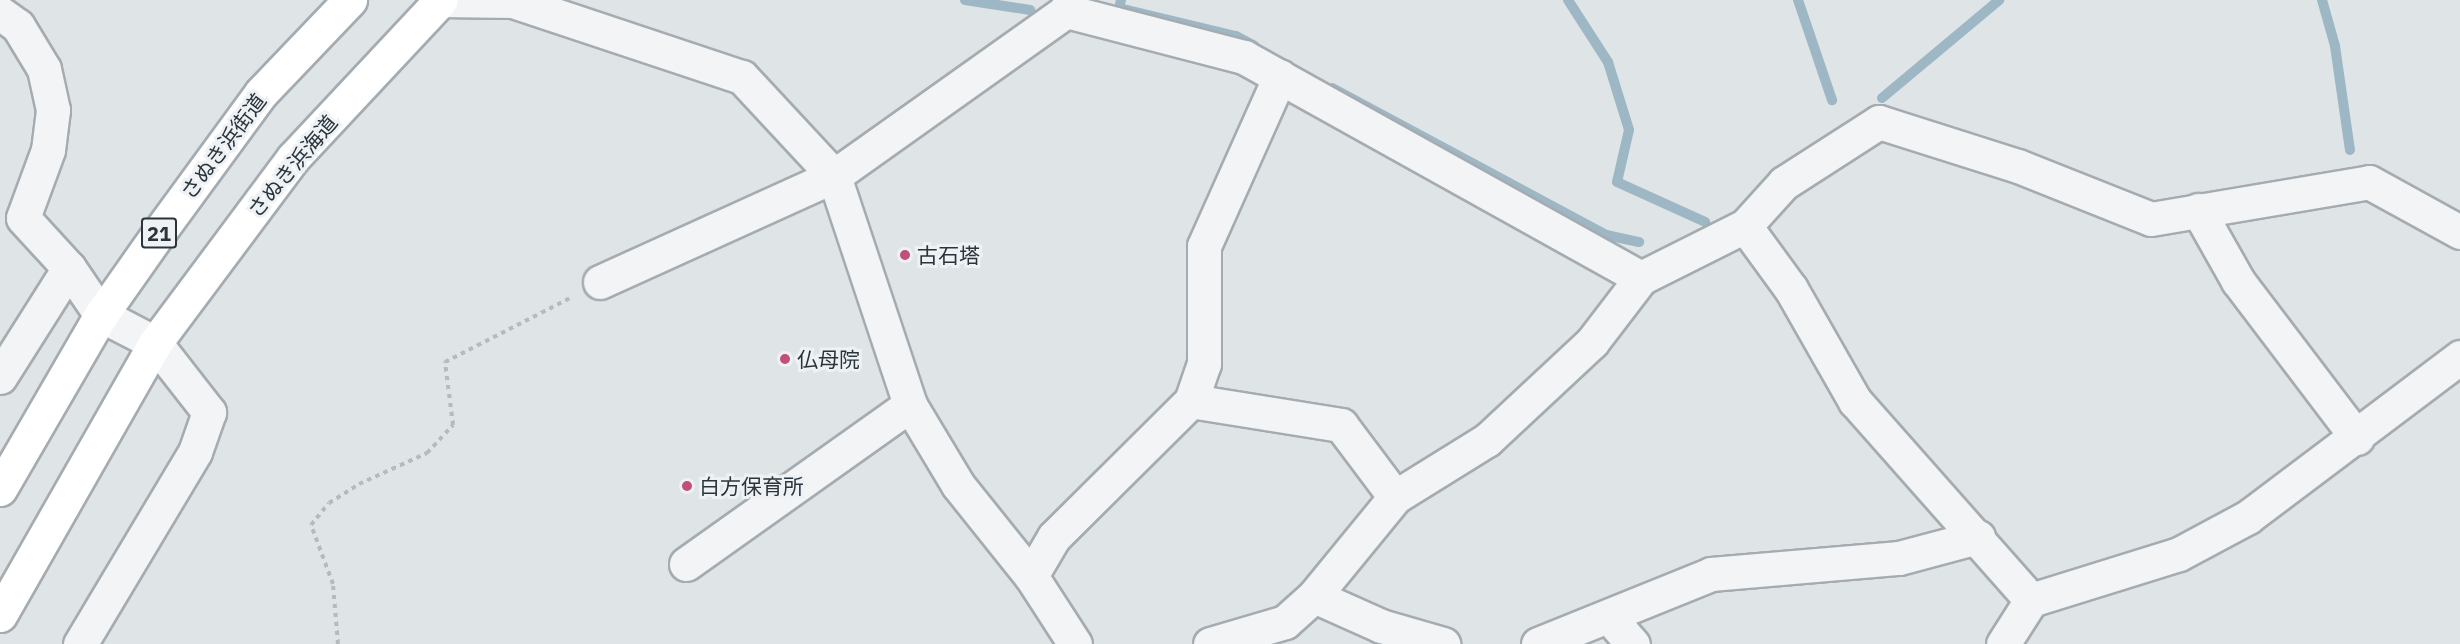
<!DOCTYPE html>
<meta charset="utf-8">
<style>
body{margin:0}
#map{position:relative;width:2460px;height:644px;overflow:hidden;background:#dfe4e7;font-family:"IBM Plex Sans","Noto Sans JP",sans-serif}
div>[style]{position:absolute}
.stream>*{height:10px;margin:-5px;padding:0 5px;transform-origin:5px;border-radius:5px;background:#9db7c4}
.path>*{height:4px;margin-top:-2px;transform-origin:0;background:repeating-linear-gradient(90deg,#b6babe 0 4.5px,transparent 0 9px)}
.roads{filter:drop-shadow(2px 0 #a5acb1) drop-shadow(-2px 0 #a5acb1) drop-shadow(0 2px #a5acb1) drop-shadow(0 -2px #a5acb1)}
.minor>*{height:33px;margin:-16.5px;padding:0 16.5px;transform-origin:16.5px;border-radius:16.5px;background:#f2f4f6}
.major>*{height:33px;margin:-16.5px;padding:0 16.5px;transform-origin:16.5px;border-radius:16.5px;background:#fff}
.dots>*{width:16px;height:16px;translate:-50% -50%;box-sizing:border-box;border:3px solid #eff2f5;border-radius:50%}
span{translate:-50% -50%;white-space:nowrap;text-align:center;line-height:1.15;-webkit-text-stroke:6px #eff2f5;paint-order:stroke}
.shield-label span{padding:2px 4px;background:#eff2f5;border:2px solid;border-radius:4px;-webkit-text-stroke-width:0}
.shield-label{font-size:20px;color:#2a343d;font-weight:700}
.street-label{font-size:21px;color:#2a343d}
.poi-label{font-size:21px;color:#2a343d}
.left{translate:0 -50%;text-align:left}
</style>
<div id="map">
<div class="stream">
<i style="left:965px;top:0;width:66px;rotate:8.7deg"></i>
<i style="left:1121px;top:0;width:8px;rotate:104deg"></i>
<i style="left:1119px;top:8px;width:120px;rotate:13.5deg"></i>
<i style="left:1236px;top:36px;width:21px;rotate:28deg"></i>
<i style="left:1568px;top:0;width:74px;rotate:57.2deg"></i>
<i style="left:1608px;top:62px;width:71px;rotate:72.8deg"></i>
<i style="left:1629px;top:130px;width:53px;rotate:103deg"></i>
<i style="left:1617px;top:182px;width:97px;rotate:24.4deg"></i>
<i style="left:1798px;top:0;width:106px;rotate:71.2deg"></i>
<i style="left:2322px;top:0;width:48px;rotate:74.2deg"></i>
<i style="left:2335px;top:46px;width:105px;rotate:81.8deg"></i>
<i style="left:1332px;top:88px;width:311px;rotate:28.2deg"></i>
<i style="left:1606px;top:235px;width:34px;rotate:12deg"></i>
<i style="left:1882px;top:98px;width:153px;rotate:-39.9deg"></i>
</div>
<div class="path">
<i style="left:338px;top:644px;width:60px;rotate:-94.8deg"></i>
<i style="left:333px;top:584px;width:63px;rotate:-110.4deg"></i>
<i style="left:311px;top:525px;width:28px;rotate:-51deg"></i>
<i style="left:329px;top:503px;width:36px;rotate:-32deg"></i>
<i style="left:359px;top:484px;width:75px;rotate:-24.5deg"></i>
<i style="left:427px;top:453px;width:38px;rotate:-47deg"></i>
<i style="left:453px;top:425px;width:64px;rotate:-97.2deg"></i>
<i style="left:445px;top:362px;width:140px;rotate:-27.1deg"></i>
</div>
<div class="roads">
<div class="minor">
<i style="left:439px;top:0;width:74px;rotate:0.8deg"></i>
<i style="left:513px;top:1px;width:241px;rotate:18.4deg"></i>
<i style="left:742px;top:77px;width:135px;rotate:47.1deg"></i>
<i style="left:834px;top:176px;width:241px;rotate:71.6deg"></i>
<i style="left:910px;top:405px;width:93px;rotate:59deg"></i>
<i style="left:958px;top:485px;width:117px;rotate:51.3deg"></i>
<i style="left:1031px;top:576px;width:81px;rotate:57.1deg"></i>
<i style="left:1066px;top:11px;width:184px;rotate:14.5deg"></i>
<i style="left:1244px;top:57px;width:454px;rotate:29.1deg"></i>
<i style="left:1641px;top:278px;width:116px;rotate:-26.6deg"></i>
<i style="left:1745px;top:226px;width:78px;rotate:53.9deg"></i>
<i style="left:1791px;top:289px;width:129px;rotate:60.3deg"></i>
<i style="left:1855px;top:401px;width:266px;rotate:48.5deg"></i>
<i style="left:0;top:13px;width:22px;rotate:36deg"></i>
<i style="left:18px;top:26px;width:50px;rotate:58.8deg"></i>
<i style="left:44px;top:69px;width:42px;rotate:77.6deg"></i>
<i style="left:53px;top:110px;width:40px;rotate:97.1deg"></i>
<i style="left:48px;top:150px;width:72px;rotate:110.2deg"></i>
<i style="left:23px;top:218px;width:68px;rotate:47.4deg"></i>
<i style="left:69px;top:268px;width:57px;rotate:55.8deg"></i>
<i style="left:101px;top:315px;width:61px;rotate:27.4deg"></i>
<i style="left:155px;top:343px;width:88px;rotate:52deg"></i>
<i style="left:209px;top:412px;width:42px;rotate:109.3deg"></i>
<i style="left:195px;top:452px;width:224px;rotate:120.9deg"></i>
<i style="left:2198px;top:210px;width:81px;rotate:60.6deg"></i>
<i style="left:2238px;top:281px;width:197px;rotate:52.8deg"></i>
<i style="left:1745px;top:226px;width:58px;rotate:-47.8deg"></i>
<i style="left:1784px;top:183px;width:113px;rotate:-32.7deg"></i>
<i style="left:1879px;top:122px;width:146px;rotate:17.6deg"></i>
<i style="left:2018px;top:166px;width:143px;rotate:21.7deg"></i>
<i style="left:2151px;top:219px;width:221px;rotate:-9.6deg"></i>
<i style="left:2369px;top:182px;width:104px;rotate:28.8deg"></i>
<i style="left:600px;top:282px;width:257px;rotate:-24.4deg"></i>
<i style="left:834px;top:176px;width:285px;rotate:-35.4deg"></i>
<i style="left:1066px;top:11px;width:12px;rotate:-70deg"></i>
<i style="left:0;top:377px;width:129px;rotate:-57.7deg"></i>
<i style="left:1191px;top:401px;width:152px;rotate:9.1deg"></i>
<i style="left:1341px;top:425px;width:90px;rotate:53.1deg"></i>
<i style="left:686px;top:564px;width:275px;rotate:-35.4deg"></i>
<i style="left:1031px;top:576px;width:45px;rotate:-59.5deg"></i>
<i style="left:1054px;top:537px;width:193px;rotate:-44.8deg"></i>
<i style="left:1191px;top:401px;width:39px;rotate:-71deg"></i>
<i style="left:1204px;top:364px;width:118px;rotate:-90deg"></i>
<i style="left:1204px;top:246px;width:186px;rotate:-65.9deg"></i>
<i style="left:1314px;top:596px;width:128px;rotate:-50.7deg"></i>
<i style="left:1395px;top:497px;width:108px;rotate:-31.8deg"></i>
<i style="left:1487px;top:440px;width:144px;rotate:-43deg"></i>
<i style="left:1592px;top:342px;width:81px;rotate:-52.6deg"></i>
<i style="left:1610px;top:618px;width:35px;rotate:49deg"></i>
<i style="left:1210px;top:644px;width:78px;rotate:-16.3deg"></i>
<i style="left:1285px;top:622px;width:39px;rotate:-42deg"></i>
<i style="left:1314px;top:596px;width:73px;rotate:24.1deg"></i>
<i style="left:1381px;top:626px;width:65px;rotate:16.2deg"></i>
<i style="left:1538px;top:644px;width:187px;rotate:-22deg"></i>
<i style="left:1711px;top:574px;width:189px;rotate:-4.9deg"></i>
<i style="left:1899px;top:558px;width:82px;rotate:-14.9deg"></i>
<i style="left:2003px;top:644px;width:52px;rotate:-57.5deg"></i>
<i style="left:2031px;top:600px;width:155px;rotate:-17.3deg"></i>
<i style="left:2179px;top:554px;width:78px;rotate:-28.2deg"></i>
<i style="left:2248px;top:517px;width:266px;rotate:-37deg"></i>
</div>
<div class="major">
<i style="left:0;top:489px;width:201px;rotate:-59.9deg"></i>
<i style="left:101px;top:315px;width:103px;rotate:-54.9deg"></i>
<i style="left:160px;top:231px;width:171px;rotate:-53.8deg"></i>
<i style="left:261px;top:93px;width:129px;rotate:-46.3deg"></i>
<i style="left:0;top:615px;width:313px;rotate:-60.3deg"></i>
<i style="left:155px;top:343px;width:231px;rotate:-53.3deg"></i>
<i style="left:293px;top:158px;width:216px;rotate:-46.9deg"></i>
</div>
</div>
<div class="dots">
<i style="left:905px;top:255px;background:#c24f75"></i>
<i style="left:785px;top:359px;background:#c24f75"></i>
<i style="left:687px;top:486px;background:#c24f75"></i>
</div>
<div class="shield-label">
<span style="left:159px;top:233px">21</span>
</div>
<div class="street-label">
<span style="left:223px;top:146px;rotate:-53deg">さぬき浜街道</span>
<span style="left:292px;top:166px;rotate:-50deg">さぬき浜海道</span>
</div>
<div class="poi-label">
<span class="left" style="left:917px;top:255px">古石塔</span>
<span class="left" style="left:797px;top:359px">仏母院</span>
<span class="left" style="left:699px;top:486px">白方保育所</span>
</div>
</div>
